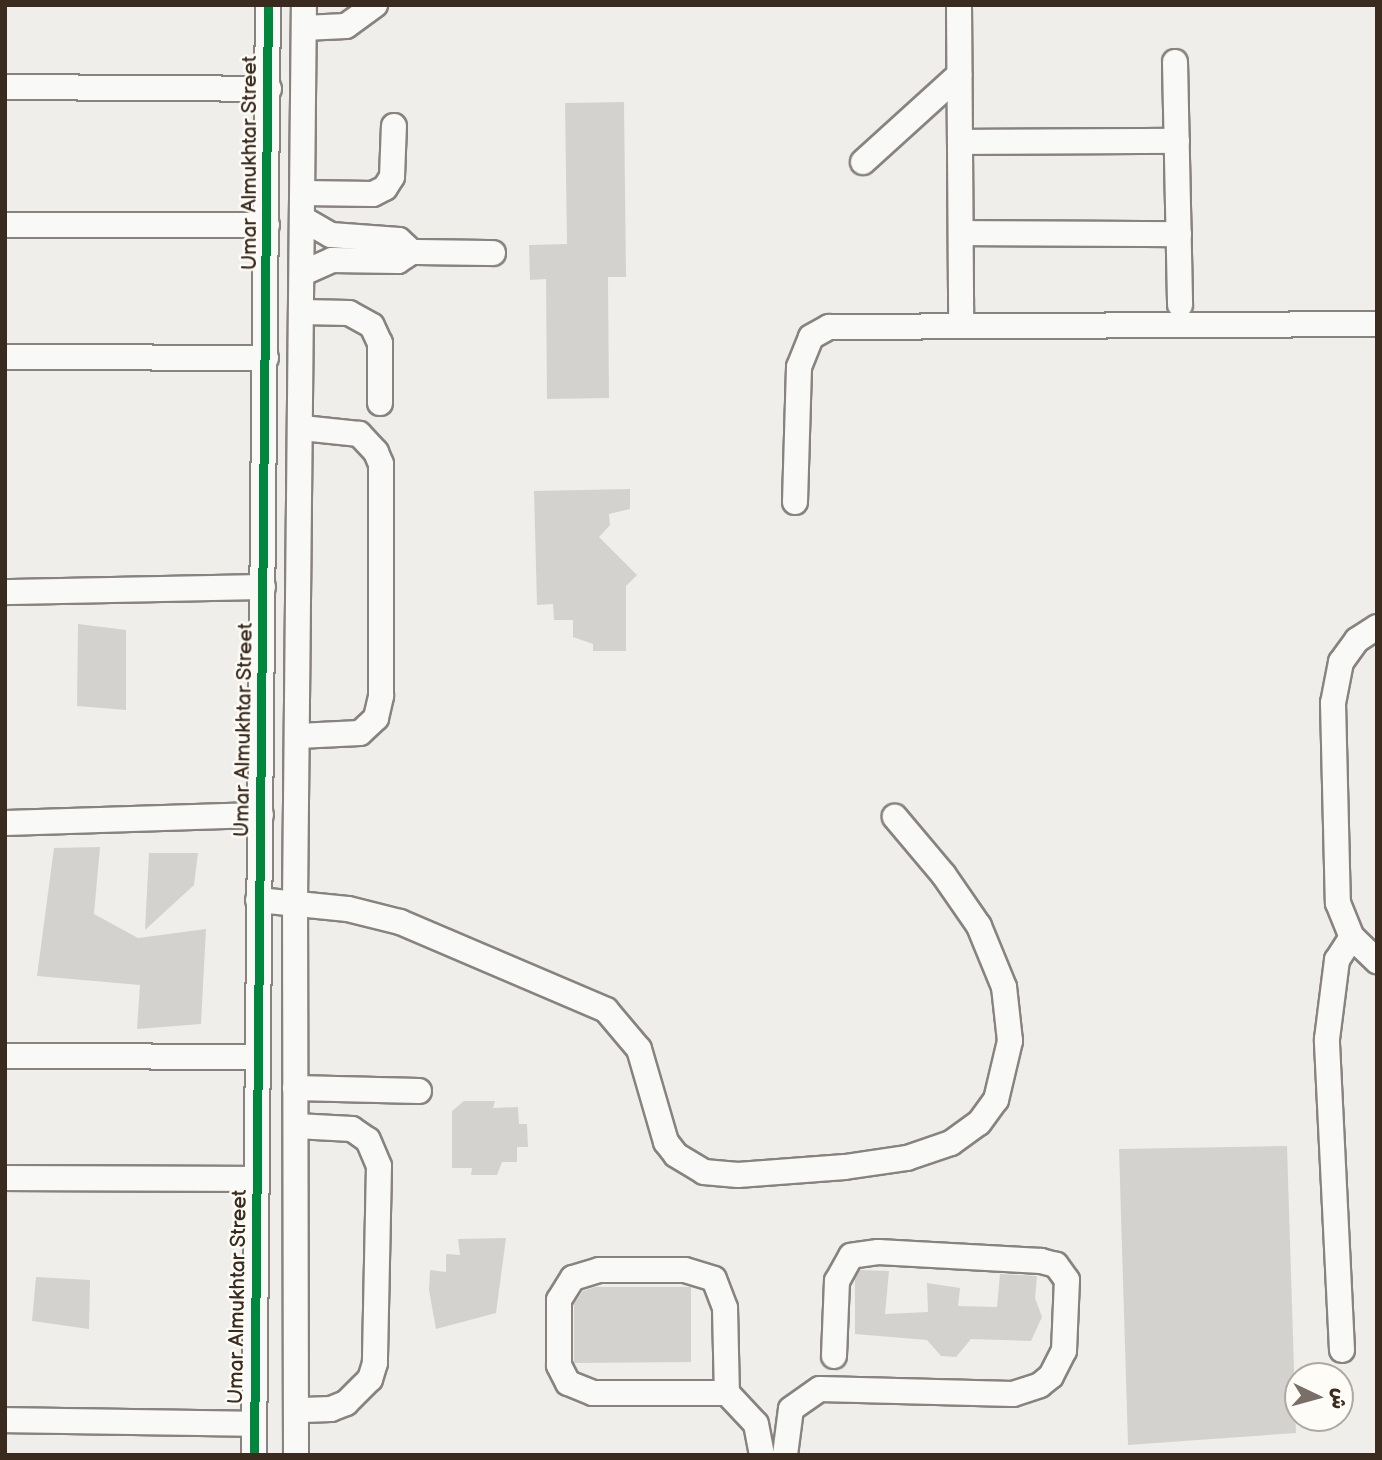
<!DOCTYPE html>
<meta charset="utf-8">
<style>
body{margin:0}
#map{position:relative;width:1382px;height:1460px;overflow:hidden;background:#f0eeeb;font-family:"Balsamiq Sans","Playpen Sans Arabic",sans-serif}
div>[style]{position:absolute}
.building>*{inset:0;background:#d4d2cf}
.roads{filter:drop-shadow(2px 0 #88837f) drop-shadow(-2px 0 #88837f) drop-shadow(0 2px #88837f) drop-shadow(0 -2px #88837f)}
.minor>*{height:24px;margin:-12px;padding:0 12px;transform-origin:12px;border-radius:12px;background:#f9f9f7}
.cycleway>*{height:9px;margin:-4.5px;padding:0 4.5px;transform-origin:4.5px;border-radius:4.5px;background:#00873e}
span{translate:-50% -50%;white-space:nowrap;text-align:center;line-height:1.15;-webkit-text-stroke:5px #fdfcf7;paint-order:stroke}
.street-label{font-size:21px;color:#3b2a1e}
.frame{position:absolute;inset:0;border:7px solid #3b2a1e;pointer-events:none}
.north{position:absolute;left:1284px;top:1362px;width:70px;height:70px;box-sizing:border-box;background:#fdfcf7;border:2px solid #afa8a0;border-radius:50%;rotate:95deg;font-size:19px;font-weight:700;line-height:28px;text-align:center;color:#3b2a1e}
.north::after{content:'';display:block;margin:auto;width:24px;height:32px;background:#7a6f66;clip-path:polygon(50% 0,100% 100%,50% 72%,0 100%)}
</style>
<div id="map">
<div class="building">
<i style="clip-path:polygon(624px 102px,626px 277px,608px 277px,609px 398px,547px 399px,546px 279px,530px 280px,529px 245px,567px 244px,565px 103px)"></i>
<i style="clip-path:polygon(630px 489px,630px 509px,609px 514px,610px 525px,599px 537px,637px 575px,626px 586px,626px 651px,593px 651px,593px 644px,573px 637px,573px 620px,554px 620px,553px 604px,537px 605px,534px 491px)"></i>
<i style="clip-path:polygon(78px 624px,126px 630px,126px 710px,77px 706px)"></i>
<i style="clip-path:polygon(100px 847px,94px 914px,138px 938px,206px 929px,201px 1024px,137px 1029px,140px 985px,37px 976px,54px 848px)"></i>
<i style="clip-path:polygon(149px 853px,198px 853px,194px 885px,145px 930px)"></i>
<i style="clip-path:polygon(464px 1101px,495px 1101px,493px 1108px,518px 1107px,519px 1124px,527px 1124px,528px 1147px,517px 1147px,517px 1162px,502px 1162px,497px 1175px,471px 1175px,472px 1168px,452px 1168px,452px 1111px)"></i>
<i style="clip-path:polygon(1287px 1146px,1296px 1433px,1128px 1445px,1119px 1149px)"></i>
<i style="clip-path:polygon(506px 1238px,496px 1313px,436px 1329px,429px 1290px,430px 1270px,446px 1272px,446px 1254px,460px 1255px,458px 1239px)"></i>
<i style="clip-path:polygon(860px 1270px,889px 1271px,885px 1314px,928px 1312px,927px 1283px,960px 1288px,958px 1306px,997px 1307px,1000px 1274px,1037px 1276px,1035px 1298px,1042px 1317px,1031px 1341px,971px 1339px,956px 1357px,941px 1356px,927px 1340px,855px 1334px,855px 1279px)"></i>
<i style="clip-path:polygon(36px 1277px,90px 1280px,89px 1329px,32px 1321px)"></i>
<i style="clip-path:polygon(595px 1287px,691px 1287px,691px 1362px,574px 1363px,574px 1304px,583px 1291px)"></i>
</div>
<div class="roads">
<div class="minor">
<i style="left:959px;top:5px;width:318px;rotate:89.6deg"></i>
<i style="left:304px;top:28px;width:42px;rotate:-2.7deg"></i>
<i style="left:346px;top:26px;width:36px;rotate:-36deg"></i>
<i style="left:1175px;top:62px;width:243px;rotate:88.8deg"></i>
<i style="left:5px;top:87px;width:264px;rotate:0.4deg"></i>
<i style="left:960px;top:142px;width:217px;rotate:-0.3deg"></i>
<i style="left:863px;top:162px;width:130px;rotate:-42.2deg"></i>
<i style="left:303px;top:193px;width:70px;rotate:0.8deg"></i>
<i style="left:373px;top:194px;width:13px;rotate:-27deg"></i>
<i style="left:385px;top:188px;width:13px;rotate:-58deg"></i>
<i style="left:392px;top:177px;width:51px;rotate:-87.8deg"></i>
<i style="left:303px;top:219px;width:32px;rotate:30deg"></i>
<i style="left:331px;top:235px;width:68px;rotate:4.2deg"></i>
<i style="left:399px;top:240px;width:18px;rotate:43deg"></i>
<i style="left:5px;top:225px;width:262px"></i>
<i style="left:961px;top:233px;width:218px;rotate:0.3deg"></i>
<i style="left:303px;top:273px;width:32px;rotate:-24deg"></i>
<i style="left:332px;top:260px;width:66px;rotate:0.9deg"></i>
<i style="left:398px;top:261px;width:17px;rotate:-33deg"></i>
<i style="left:412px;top:252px;width:81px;rotate:0.7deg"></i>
<i style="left:302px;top:312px;width:47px;rotate:1.2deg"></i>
<i style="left:349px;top:313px;width:26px;rotate:29deg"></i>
<i style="left:372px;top:326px;width:19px;rotate:65deg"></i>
<i style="left:380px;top:343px;width:60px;rotate:90deg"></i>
<i style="left:5px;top:357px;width:261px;rotate:0.2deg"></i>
<i style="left:795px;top:502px;width:135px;rotate:-88.3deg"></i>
<i style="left:799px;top:367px;width:32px;rotate:-68deg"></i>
<i style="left:811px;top:337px;width:21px;rotate:-29deg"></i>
<i style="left:829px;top:327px;width:548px;rotate:-0.31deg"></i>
<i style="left:5px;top:592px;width:258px;rotate:-1.1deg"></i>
<i style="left:1377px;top:627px;width:24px;rotate:147deg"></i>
<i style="left:1357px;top:640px;width:27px;rotate:126deg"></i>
<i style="left:1341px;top:662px;width:42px;rotate:101deg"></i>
<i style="left:1333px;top:703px;width:200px;rotate:88.6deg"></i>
<i style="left:1338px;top:903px;width:37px;rotate:68deg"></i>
<i style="left:1352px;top:937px;width:35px;rotate:44deg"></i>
<i style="left:298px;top:736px;width:62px;rotate:-2.8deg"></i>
<i style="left:360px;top:733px;width:22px;rotate:-43deg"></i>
<i style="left:376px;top:718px;width:23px;rotate:-77deg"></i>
<i style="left:381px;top:696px;width:232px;rotate:-90deg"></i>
<i style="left:381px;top:464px;width:13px;rotate:-113deg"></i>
<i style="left:376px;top:452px;width:25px;rotate:-133deg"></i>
<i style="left:359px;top:434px;width:57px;rotate:-174deg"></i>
<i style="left:5px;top:823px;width:256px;rotate:-1.8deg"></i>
<i style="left:258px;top:900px;width:90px;rotate:5.7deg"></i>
<i style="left:348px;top:909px;width:54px;rotate:14deg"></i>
<i style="left:400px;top:922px;width:224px;rotate:23.1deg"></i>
<i style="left:606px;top:1010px;width:51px;rotate:49.8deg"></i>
<i style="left:639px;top:1049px;width:97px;rotate:73.8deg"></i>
<i style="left:666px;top:1142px;width:16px;rotate:52deg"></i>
<i style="left:676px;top:1155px;width:33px;rotate:31deg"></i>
<i style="left:704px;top:1172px;width:34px;rotate:5deg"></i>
<i style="left:738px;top:1175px;width:107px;rotate:-4.3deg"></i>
<i style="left:845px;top:1167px;width:63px;rotate:-8.3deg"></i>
<i style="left:907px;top:1158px;width:46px;rotate:-18.8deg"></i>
<i style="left:951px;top:1143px;width:34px;rotate:-36deg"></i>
<i style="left:979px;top:1123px;width:29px;rotate:-54deg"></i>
<i style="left:996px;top:1100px;width:61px;rotate:-76.7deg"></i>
<i style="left:1010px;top:1041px;width:54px;rotate:-96.3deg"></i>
<i style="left:1004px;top:987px;width:66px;rotate:-112.3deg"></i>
<i style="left:979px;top:926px;width:63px;rotate:-124.7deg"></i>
<i style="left:943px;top:874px;width:75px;rotate:-130.1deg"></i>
<i style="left:5px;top:1056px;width:251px;rotate:0.2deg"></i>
<i style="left:295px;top:1088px;width:124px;rotate:1.4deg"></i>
<i style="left:296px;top:1126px;width:56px;rotate:3.1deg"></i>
<i style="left:352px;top:1129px;width:19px;rotate:35deg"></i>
<i style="left:368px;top:1140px;width:28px;rotate:67deg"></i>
<i style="left:379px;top:1166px;width:197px;rotate:91.2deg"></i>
<i style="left:375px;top:1363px;width:17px;rotate:107deg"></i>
<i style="left:370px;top:1379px;width:34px;rotate:135deg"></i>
<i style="left:346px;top:1403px;width:16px;rotate:158deg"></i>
<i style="left:331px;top:1409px;width:35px;rotate:178deg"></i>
<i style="left:5px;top:1178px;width:252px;rotate:0.2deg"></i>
<i style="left:599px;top:1270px;width:86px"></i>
<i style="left:685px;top:1270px;width:30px;rotate:17deg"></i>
<i style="left:714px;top:1279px;width:31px;rotate:69deg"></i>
<i style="left:725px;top:1308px;width:85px;rotate:88.7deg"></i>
<i style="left:727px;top:1393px;width:134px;rotate:180deg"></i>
<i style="left:593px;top:1393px;width:27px;rotate:-158deg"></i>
<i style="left:568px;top:1383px;width:20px;rotate:-117deg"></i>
<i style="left:559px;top:1365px;width:65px;rotate:-90deg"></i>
<i style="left:559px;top:1300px;width:26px;rotate:-58deg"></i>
<i style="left:573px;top:1278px;width:27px;rotate:-17deg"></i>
<i style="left:1342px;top:1350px;width:311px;rotate:-92.8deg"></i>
<i style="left:1327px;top:1039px;width:80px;rotate:-82.8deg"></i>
<i style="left:1337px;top:960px;width:27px;rotate:-57deg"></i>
<i style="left:727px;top:1393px;width:42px;rotate:46.9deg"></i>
<i style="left:756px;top:1424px;width:32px;rotate:79deg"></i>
<i style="left:5px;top:1420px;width:249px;rotate:0.9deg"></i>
<i style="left:254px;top:1455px;width:1450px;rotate:-89.45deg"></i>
<i style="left:296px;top:1455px;width:553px;rotate:-90.1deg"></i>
<i style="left:295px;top:902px;width:897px;rotate:-89.43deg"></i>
<i style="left:785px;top:1455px;width:46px;rotate:-82.6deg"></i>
<i style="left:791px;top:1409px;width:35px;rotate:-35deg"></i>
<i style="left:820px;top:1389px;width:193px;rotate:1.5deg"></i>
<i style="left:1013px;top:1394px;width:28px;rotate:-18deg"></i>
<i style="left:1040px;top:1385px;width:14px;rotate:-39deg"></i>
<i style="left:1051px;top:1376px;width:28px;rotate:-63deg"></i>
<i style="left:1064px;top:1351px;width:71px;rotate:-87.6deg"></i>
<i style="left:1067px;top:1280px;width:19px;rotate:-126deg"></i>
<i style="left:1056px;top:1265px;width:16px;rotate:-165deg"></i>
<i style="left:1041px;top:1261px;width:163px;rotate:-176.8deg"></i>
<i style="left:878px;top:1252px;width:27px;rotate:172deg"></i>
<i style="left:851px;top:1256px;width:29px;rotate:119deg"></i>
<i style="left:837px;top:1281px;width:75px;rotate:92.3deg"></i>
</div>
</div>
<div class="cycleway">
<i style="left:254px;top:1455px;width:1450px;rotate:-89.45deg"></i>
</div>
<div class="street-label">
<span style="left:250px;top:163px;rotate:-90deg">Umar Almukhtar Street</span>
<span style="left:244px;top:730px;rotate:-89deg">Umar Almukhtar Street</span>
<span style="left:238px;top:1297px;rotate:-89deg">Umar Almukhtar Street</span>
</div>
<div class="frame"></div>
<div class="north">ش</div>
</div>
